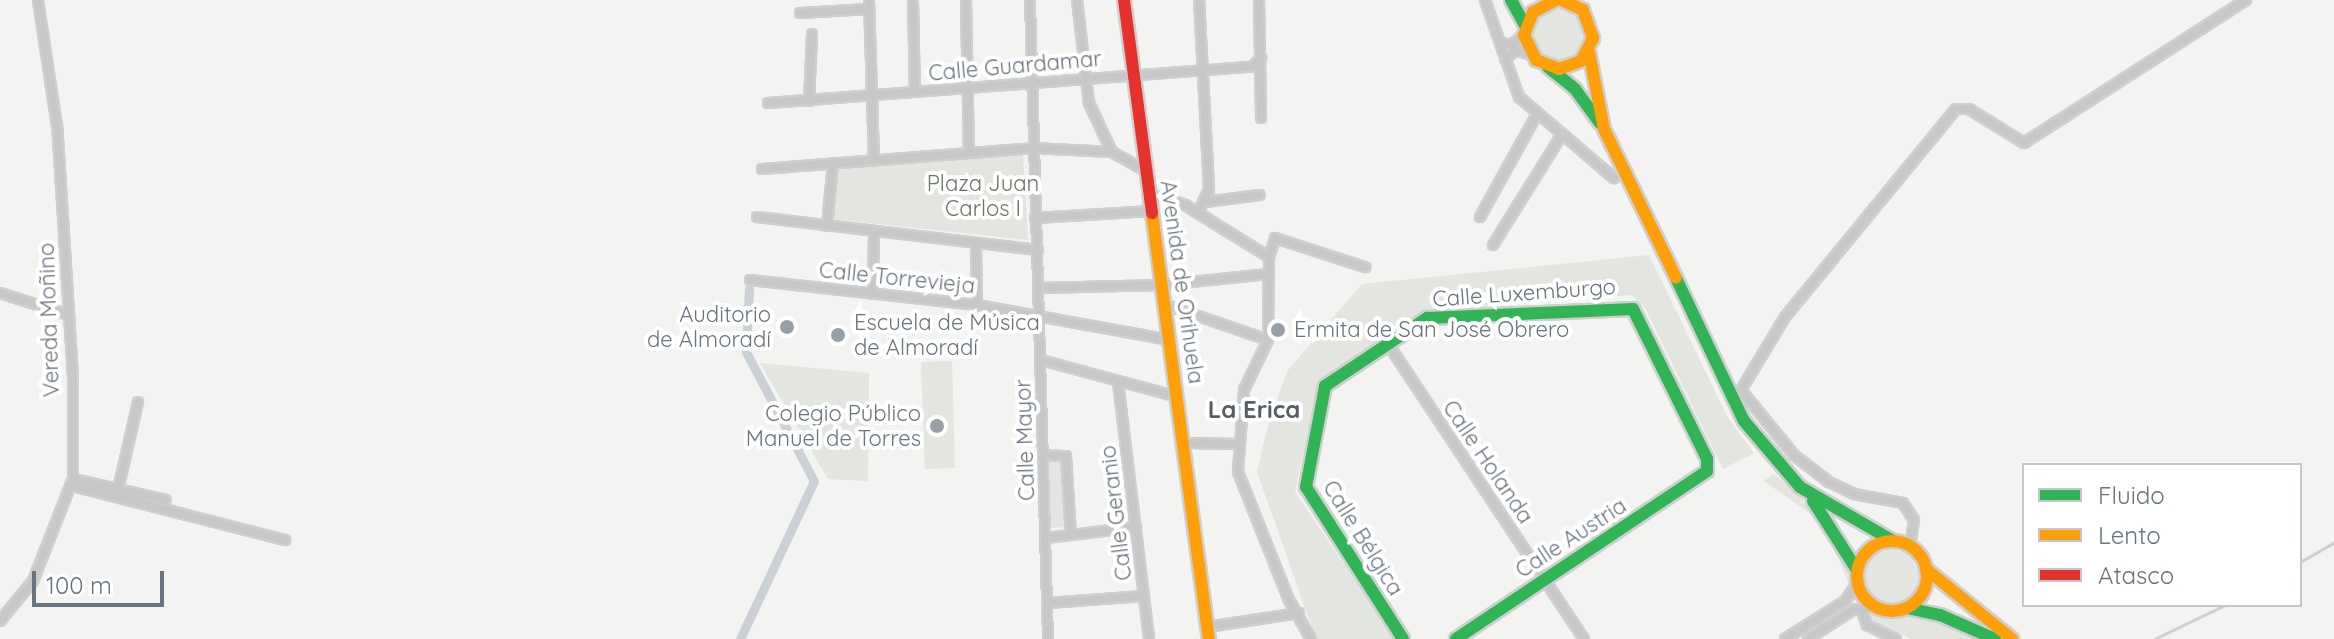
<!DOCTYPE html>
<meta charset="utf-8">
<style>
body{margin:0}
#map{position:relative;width:2334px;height:639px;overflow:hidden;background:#f3f3f2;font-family:Quicksand,sans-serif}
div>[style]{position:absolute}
.green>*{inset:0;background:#e2e5e0}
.round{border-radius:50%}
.stream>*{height:3px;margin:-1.5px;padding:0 1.5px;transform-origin:1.5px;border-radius:1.5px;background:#cad0d3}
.canal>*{height:9px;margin:-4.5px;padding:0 4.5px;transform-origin:4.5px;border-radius:4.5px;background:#cad0d3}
.roads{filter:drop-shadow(2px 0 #cfcfd0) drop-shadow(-2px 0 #cfcfd0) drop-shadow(0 2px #cfcfd0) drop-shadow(0 -2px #cfcfd0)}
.street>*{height:8px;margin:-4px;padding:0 4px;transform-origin:4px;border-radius:4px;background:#c8c8c9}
.fast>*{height:12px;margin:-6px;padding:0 6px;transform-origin:6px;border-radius:6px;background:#30b455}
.slow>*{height:12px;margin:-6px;padding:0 6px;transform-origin:6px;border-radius:6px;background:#ff9f0a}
.slow>.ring{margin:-6px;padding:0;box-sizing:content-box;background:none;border:12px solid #ff9f0a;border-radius:50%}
.jam>*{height:12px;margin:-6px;padding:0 6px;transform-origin:6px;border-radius:6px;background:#e5322d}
.dots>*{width:22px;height:22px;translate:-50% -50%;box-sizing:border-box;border:4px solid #fff;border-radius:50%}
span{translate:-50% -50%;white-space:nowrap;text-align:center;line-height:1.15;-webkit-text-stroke:8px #fff;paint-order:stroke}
.street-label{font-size:22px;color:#67737e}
.park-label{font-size:22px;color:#687665}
.poi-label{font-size:22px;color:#67737e}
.right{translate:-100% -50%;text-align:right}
.left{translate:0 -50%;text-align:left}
.neighbourhood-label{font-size:24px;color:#545c64;font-weight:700}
.legend{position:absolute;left:2022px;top:463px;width:280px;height:144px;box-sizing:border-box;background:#fff;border:2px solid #c2c7cb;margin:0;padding:10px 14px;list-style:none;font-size:24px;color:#67737e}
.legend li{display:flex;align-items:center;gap:16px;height:40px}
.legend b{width:40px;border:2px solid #c2c7cb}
.scale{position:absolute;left:32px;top:571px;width:132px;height:36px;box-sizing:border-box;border:4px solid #67737e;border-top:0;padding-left:10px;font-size:24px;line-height:28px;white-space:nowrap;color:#67737e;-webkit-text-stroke:6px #fff;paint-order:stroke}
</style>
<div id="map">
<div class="green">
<i class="round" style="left:1533px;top:9px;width:52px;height:52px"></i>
<i style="clip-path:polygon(1023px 154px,1028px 240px,832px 219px,838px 168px)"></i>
<i style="clip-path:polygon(1649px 255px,1728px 418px,1754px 453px,1723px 469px,1645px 308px,1631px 295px,1424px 313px,1318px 384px,1295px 492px,1395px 639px,1316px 639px,1257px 472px,1269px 421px,1288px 370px,1362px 284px)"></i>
<i style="clip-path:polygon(952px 361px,955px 468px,925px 469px,921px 362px)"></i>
<i style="clip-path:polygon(760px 363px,869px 373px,868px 481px,828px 479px)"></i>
<i style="clip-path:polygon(1048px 459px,1063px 459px,1067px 527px,1049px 528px)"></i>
<i style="clip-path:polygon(1774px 474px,1814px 510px,1851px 567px,1850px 587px,1829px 536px,1809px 513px,1764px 481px)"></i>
<i class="round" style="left:1864px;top:550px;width:54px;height:54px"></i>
<i style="clip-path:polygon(1868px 613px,1927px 618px,1981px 639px,1912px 639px,1868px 619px)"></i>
</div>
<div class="stream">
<i style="left:2300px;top:562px;width:39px;rotate:-30deg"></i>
<i style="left:2154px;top:639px;width:79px;rotate:-25.6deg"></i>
</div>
<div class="canal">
<i style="left:740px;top:639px;width:174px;rotate:-64.9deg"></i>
<i style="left:814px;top:481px;width:146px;rotate:-117.8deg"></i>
<i style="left:746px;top:352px;width:63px;rotate:-87.3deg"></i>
</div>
<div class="roads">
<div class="street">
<i style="left:869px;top:0;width:159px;rotate:88.2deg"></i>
<i style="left:913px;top:0;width:92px;rotate:88.8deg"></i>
<i style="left:966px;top:0;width:153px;rotate:88.9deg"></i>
<i style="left:1030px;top:0;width:639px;rotate:88.39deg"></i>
<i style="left:1077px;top:0;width:104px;rotate:83.4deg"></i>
<i style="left:1089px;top:103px;width:54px;rotate:64.9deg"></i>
<i style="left:1259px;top:0;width:118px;rotate:89deg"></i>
<i style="left:1485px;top:0;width:103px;rotate:70.7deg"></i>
<i style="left:1519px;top:97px;width:125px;rotate:40.5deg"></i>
<i style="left:800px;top:13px;width:69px;rotate:-3.3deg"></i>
<i style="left:1501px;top:43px;width:10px;rotate:11deg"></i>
<i style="left:1511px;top:45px;width:16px;rotate:-38deg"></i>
<i style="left:1505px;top:59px;width:14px;rotate:-39deg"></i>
<i style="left:1516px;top:50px;width:16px;rotate:18deg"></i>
<i style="left:809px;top:101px;width:67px;rotate:-87.4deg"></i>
<i style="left:768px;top:103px;width:485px;rotate:-4.3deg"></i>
<i style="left:1252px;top:67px;width:13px;rotate:-45deg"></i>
<i style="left:762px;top:169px;width:271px;rotate:-4.4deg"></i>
<i style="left:1032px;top:148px;width:80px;rotate:2.9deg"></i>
<i style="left:1112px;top:152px;width:39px;rotate:29deg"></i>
<i style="left:1150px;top:194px;width:37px;rotate:17deg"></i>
<i style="left:1185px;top:205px;width:99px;rotate:31.8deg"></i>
<i style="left:1269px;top:257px;width:83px;rotate:90.7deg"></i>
<i style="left:1268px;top:340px;width:55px;rotate:115.6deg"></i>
<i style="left:1244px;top:390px;width:82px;rotate:94.2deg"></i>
<i style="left:1238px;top:472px;width:138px;rotate:68.3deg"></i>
<i style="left:1289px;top:600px;width:45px;rotate:60.6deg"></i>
<i style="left:1205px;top:202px;width:55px;rotate:-7.3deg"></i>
<i style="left:1198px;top:213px;width:26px;rotate:-65deg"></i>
<i style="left:1209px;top:189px;width:189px;rotate:-93deg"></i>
<i style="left:757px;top:217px;width:283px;rotate:6.7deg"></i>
<i style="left:1480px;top:217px;width:115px;rotate:-61deg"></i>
<i style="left:1035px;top:218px;width:117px;rotate:-3.4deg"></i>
<i style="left:827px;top:226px;width:63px;rotate:-84.6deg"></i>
<i style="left:976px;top:243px;width:62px;rotate:89.1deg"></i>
<i style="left:1493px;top:245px;width:128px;rotate:-58deg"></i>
<i style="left:1269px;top:257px;width:20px;rotate:-72deg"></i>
<i style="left:1275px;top:238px;width:95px;rotate:17.9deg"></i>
<i style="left:750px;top:280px;width:228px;rotate:6.3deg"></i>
<i style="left:977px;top:305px;width:196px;rotate:10.3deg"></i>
<i style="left:1039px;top:288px;width:123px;rotate:-1.4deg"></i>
<i style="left:1162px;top:285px;width:107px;rotate:-5.9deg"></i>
<i style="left:0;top:293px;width:72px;rotate:17.7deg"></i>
<i style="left:873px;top:294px;width:63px;rotate:-89.1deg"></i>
<i style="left:1166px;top:305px;width:108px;rotate:18.9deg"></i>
<i style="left:1388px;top:344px;width:354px;rotate:56.4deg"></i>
<i style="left:1041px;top:360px;width:142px;rotate:15.1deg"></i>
<i style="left:1118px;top:382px;width:259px;rotate:83.1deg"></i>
<i style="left:1184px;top:443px;width:54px;rotate:1.1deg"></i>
<i style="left:1044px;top:455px;width:22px;rotate:3deg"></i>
<i style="left:1066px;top:456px;width:79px;rotate:86.4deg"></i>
<i style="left:73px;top:479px;width:95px;rotate:12.7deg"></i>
<i style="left:73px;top:486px;width:219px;rotate:14.3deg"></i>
<i style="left:118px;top:490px;width:90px;rotate:-77.2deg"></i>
<i style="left:1046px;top:538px;width:91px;rotate:-7deg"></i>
<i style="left:1910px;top:546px;width:26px;rotate:-81deg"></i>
<i style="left:1914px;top:520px;width:20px;rotate:-123deg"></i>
<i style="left:1903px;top:503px;width:50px;rotate:-169.6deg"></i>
<i style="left:1854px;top:494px;width:28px;rotate:-154deg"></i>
<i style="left:1829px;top:482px;width:44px;rotate:-142.4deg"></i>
<i style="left:1794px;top:455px;width:84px;rotate:-129.2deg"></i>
<i style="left:1741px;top:390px;width:85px;rotate:-58.9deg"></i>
<i style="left:1785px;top:317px;width:269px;rotate:-50.6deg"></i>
<i style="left:1956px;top:109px;width:13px"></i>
<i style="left:1969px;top:109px;width:65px;rotate:31.7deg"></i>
<i style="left:2024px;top:143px;width:264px;rotate:-32.8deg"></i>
<i style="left:1048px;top:603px;width:96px;rotate:-4.2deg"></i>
<i style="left:1861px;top:608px;width:18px;rotate:71deg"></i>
<i style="left:1867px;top:625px;width:32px;rotate:26deg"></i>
<i style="left:0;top:621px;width:52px;rotate:-50.5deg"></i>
<i style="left:33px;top:581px;width:110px;rotate:-68.6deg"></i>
<i style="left:73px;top:479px;width:102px;rotate:-90deg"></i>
<i style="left:73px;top:377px;width:252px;rotate:-93.6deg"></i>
<i style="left:57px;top:126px;width:127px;rotate:-98.6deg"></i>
<i style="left:1207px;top:627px;width:93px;rotate:-8.7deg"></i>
<i style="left:1785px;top:639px;width:71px;rotate:-32.3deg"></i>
<i style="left:1845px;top:601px;width:21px;rotate:-55deg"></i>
<i style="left:1808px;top:639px;width:54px;rotate:-32.8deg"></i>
<i style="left:1853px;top:610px;width:21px;rotate:-8deg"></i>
</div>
<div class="fast">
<i style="left:1511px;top:0;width:29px;rotate:61deg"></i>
<i style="left:1548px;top:67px;width:35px;rotate:39deg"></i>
<i style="left:1575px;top:89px;width:42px;rotate:53.7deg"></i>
<i style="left:1676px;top:278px;width:158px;rotate:64.6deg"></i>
<i style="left:1744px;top:421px;width:87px;rotate:49.7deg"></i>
<i style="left:1800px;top:487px;width:108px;rotate:30.1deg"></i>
<i style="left:1813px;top:501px;width:82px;rotate:57.5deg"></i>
<i style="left:1907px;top:608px;width:34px;rotate:12deg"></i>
<i style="left:1940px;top:615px;width:60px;rotate:23.6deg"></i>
<i style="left:1403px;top:639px;width:180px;rotate:-122.5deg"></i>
<i style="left:1306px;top:487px;width:103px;rotate:-79.3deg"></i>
<i style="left:1325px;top:386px;width:123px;rotate:-33.7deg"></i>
<i style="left:1427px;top:318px;width:206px;rotate:-2.5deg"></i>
<i style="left:1633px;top:309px;width:167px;rotate:63.7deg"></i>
<i style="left:1707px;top:459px;width:12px;rotate:90deg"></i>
<i style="left:1707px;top:471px;width:302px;rotate:146.2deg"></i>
</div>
<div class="slow">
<i style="left:1556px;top:0;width:26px;rotate:152deg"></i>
<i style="left:1533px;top:12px;width:25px;rotate:111deg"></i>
<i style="left:1524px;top:35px;width:28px;rotate:64deg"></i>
<i style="left:1536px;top:60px;width:25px;rotate:21deg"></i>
<i style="left:1559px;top:69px;width:23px;rotate:-20deg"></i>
<i style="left:1581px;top:61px;width:26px;rotate:-62deg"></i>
<i style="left:1593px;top:38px;width:30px;rotate:-110deg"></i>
<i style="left:1583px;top:10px;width:23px;rotate:-155deg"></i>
<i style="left:1589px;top:52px;width:78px;rotate:79deg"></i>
<i style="left:1604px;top:129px;width:165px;rotate:64.2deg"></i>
<i style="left:1152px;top:213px;width:430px;rotate:82.4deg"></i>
<i class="ring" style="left:1857px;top:541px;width:58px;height:58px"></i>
<i style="left:1926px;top:569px;width:111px;rotate:39.1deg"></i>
</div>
<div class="jam">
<i style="left:1124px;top:0;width:215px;rotate:82.5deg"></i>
</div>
</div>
<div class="dots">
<i style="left:787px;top:327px;background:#98a0a7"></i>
<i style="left:1278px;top:330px;background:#98a0a7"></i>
<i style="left:838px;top:335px;background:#98a0a7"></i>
<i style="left:937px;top:426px;background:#98a0a7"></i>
</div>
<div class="street-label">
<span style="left:1015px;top:66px;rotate:-5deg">Calle Guardamar</span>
<span style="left:897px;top:278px;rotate:6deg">Calle Torrevieja</span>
<span style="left:1182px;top:282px;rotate:82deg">Avenida de Orihuela</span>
<span style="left:1524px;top:293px;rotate:-4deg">Calle Luxemburgo</span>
<span style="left:49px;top:320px;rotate:-92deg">Vereda Moñino</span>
<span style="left:1025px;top:440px;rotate:-92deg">Calle Mayor</span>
<span style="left:1488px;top:462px;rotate:56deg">Calle Holanda</span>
<span style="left:1116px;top:513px;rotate:-97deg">Calle Geranio</span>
<span style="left:1363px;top:538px;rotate:58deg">Calle Bélgica</span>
<span style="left:1571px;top:538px;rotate:-33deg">Calle Austria</span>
</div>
<div class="park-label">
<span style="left:983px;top:196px">Plaza Juan<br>Carlos I</span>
</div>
<div class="poi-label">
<span class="right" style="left:771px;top:327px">Auditorio<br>de Almoradí</span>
<span class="left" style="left:854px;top:335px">Escuela de Música<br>de Almoradí</span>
<span class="left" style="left:1294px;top:330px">Ermita de San José Obrero</span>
<span class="right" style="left:921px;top:426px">Colegio Público<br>Manuel de Torres</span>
</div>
<div class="neighbourhood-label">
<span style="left:1254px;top:410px">La Erica</span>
</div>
<ul class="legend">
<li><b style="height:10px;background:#30b455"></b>Fluido</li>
<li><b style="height:10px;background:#ff9f0a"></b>Lento</li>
<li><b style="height:10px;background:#e5322d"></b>Atasco</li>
</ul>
<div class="scale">100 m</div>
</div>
